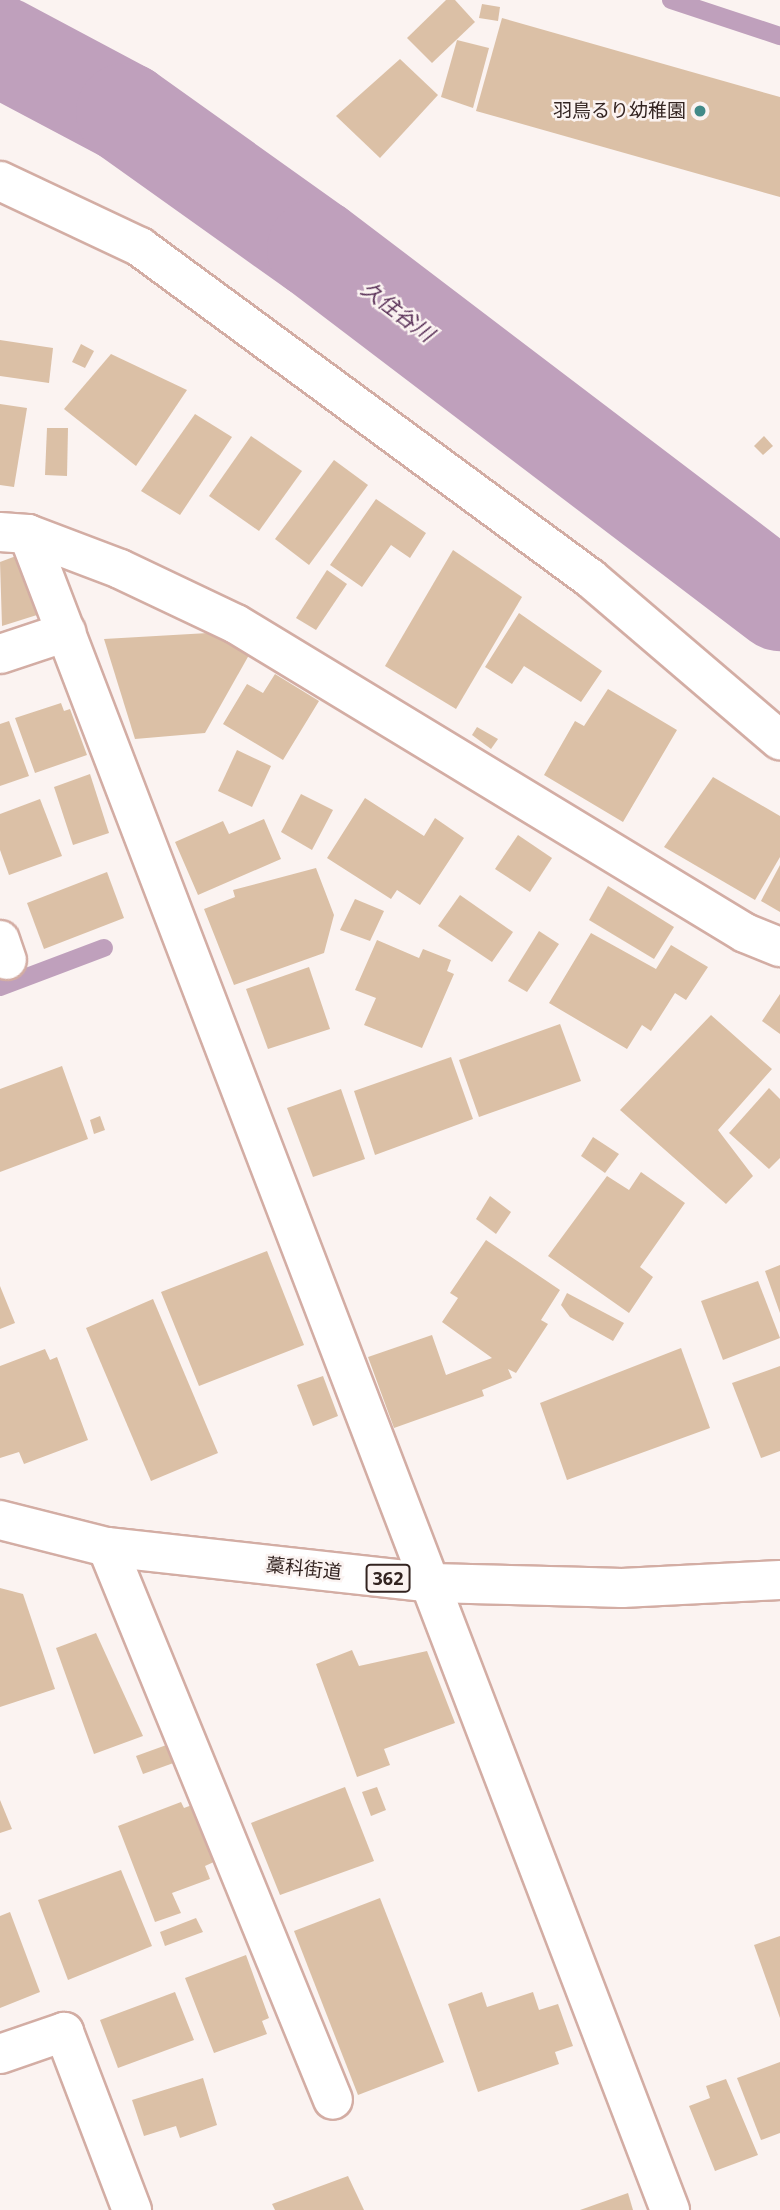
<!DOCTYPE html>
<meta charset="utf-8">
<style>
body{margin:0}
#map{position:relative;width:780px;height:2210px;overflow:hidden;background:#fbf3f1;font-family:"Open Sans","Noto Sans JP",sans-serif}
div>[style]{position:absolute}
.stream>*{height:18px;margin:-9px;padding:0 9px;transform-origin:9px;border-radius:9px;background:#bfa0bc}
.river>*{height:100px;margin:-50px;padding:0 50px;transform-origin:50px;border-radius:50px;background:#bfa0bc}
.building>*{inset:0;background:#dbc0a6}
.roads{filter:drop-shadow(2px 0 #d3ada4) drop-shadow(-2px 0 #d3ada4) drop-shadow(0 2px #d3ada4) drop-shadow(0 -2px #d3ada4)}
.minor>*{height:38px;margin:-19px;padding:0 19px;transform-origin:19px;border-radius:19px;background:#fff}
.highway>*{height:38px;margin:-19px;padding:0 19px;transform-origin:19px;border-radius:19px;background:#fff}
.dots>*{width:19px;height:19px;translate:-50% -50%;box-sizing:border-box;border:4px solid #fbf3f1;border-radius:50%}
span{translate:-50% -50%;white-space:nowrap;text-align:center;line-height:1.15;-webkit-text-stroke:5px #fbf3f1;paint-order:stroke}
.shield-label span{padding:2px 5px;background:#fbf3f1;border:2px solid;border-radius:5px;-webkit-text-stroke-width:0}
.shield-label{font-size:18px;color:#332421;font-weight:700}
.poi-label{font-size:19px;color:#332421}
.right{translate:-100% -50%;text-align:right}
.street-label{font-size:19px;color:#332421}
.water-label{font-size:21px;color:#593057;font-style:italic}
</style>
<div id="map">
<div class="stream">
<i style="left:671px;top:0;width:115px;rotate:18.3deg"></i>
<i style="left:0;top:987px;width:111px;rotate:-20.6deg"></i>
</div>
<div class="river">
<i style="left:0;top:46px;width:143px;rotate:28deg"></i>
<i style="left:126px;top:113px;width:234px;rotate:35.5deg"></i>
<i style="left:317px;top:249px;width:582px;rotate:37.24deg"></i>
</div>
<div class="building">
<i style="clip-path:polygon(446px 0,455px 0,475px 22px,432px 63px,407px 38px)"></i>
<i style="clip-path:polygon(482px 4px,500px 7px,498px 21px,479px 18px)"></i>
<i style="clip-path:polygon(502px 18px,780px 97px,780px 197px,476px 111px)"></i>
<i style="clip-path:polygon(457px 40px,489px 48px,473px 108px,441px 97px)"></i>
<i style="clip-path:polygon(400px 59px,438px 95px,380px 158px,336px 116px)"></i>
<i style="clip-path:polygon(0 340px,53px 348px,49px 383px,0 376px)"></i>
<i style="clip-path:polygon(81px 344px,94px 351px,85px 368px,72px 362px)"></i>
<i style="clip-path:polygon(111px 354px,187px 390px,136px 466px,64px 409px)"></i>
<i style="clip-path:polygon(0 404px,27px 408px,14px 487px,0 485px)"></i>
<i style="clip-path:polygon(195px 414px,232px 437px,180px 515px,141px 491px)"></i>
<i style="clip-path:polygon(47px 428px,68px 428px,67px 476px,45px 475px)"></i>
<i style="clip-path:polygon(251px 436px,302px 471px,259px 531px,209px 496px)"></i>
<i style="clip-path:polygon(764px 436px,773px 446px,763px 455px,754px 446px)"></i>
<i style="clip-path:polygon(334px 460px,368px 485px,309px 565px,275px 539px)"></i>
<i style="clip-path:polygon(376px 499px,426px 533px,410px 558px,391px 545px,362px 587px,330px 565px)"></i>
<i style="clip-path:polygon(453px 550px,522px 597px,456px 709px,385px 666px)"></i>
<i style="clip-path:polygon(16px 556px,37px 615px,2px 626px,0 562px)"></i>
<i style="clip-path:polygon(327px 570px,347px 584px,316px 630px,296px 618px)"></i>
<i style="clip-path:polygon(519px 613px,602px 671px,581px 702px,524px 666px,512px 684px,485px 667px)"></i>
<i style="clip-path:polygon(208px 633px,249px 655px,205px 733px,135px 739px,104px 639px)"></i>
<i style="clip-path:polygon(275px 674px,319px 701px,283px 760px,223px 724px,247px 684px,263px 693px)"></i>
<i style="clip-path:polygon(608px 689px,677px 730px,623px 822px,544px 775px,575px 721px,584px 726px)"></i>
<i style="clip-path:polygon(61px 703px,64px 711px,70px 709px,87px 755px,35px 773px,15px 718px)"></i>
<i style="clip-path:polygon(9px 721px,29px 776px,0 786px,0 724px)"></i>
<i style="clip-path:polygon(477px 727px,498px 739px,491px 749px,472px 735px)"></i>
<i style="clip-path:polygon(237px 750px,271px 766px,252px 807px,218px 791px)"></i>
<i style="clip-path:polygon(90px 774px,109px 833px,73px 845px,54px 787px)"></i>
<i style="clip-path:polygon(713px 777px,780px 816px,780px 857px,755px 900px,664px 847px)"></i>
<i style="clip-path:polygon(301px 794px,333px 810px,312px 850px,281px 832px)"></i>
<i style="clip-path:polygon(365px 798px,424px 836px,435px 818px,464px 838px,420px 905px,397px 890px,391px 899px,327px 858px)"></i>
<i style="clip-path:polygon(40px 799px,62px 856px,9px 875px,0 850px,0 814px)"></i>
<i style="clip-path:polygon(264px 819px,281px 859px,198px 895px,175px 842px,223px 821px,229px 834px)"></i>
<i style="clip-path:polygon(518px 835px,552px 858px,530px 892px,495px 869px)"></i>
<i style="clip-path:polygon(780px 865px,780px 912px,761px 901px)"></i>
<i style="clip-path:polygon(316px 868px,334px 915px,324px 953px,234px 985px,204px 909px,235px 897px,233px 890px)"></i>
<i style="clip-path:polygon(107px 872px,124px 918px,44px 949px,27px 903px)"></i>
<i style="clip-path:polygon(608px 886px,674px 927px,654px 959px,589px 920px)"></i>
<i style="clip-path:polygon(460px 895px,513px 932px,492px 962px,438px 926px)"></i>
<i style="clip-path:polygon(355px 899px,384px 911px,370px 941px,340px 930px)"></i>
<i style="clip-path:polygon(539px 931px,559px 944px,527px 992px,508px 981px)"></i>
<i style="clip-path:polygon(591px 933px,656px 969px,671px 945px,708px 967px,686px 1000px,675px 993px,651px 1031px,642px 1025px,627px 1049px,549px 1003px)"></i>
<i style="clip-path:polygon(377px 940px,419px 958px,423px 949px,451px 960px,447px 971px,454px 974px,422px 1048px,364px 1025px,376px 998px,355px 990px)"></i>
<i style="clip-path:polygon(309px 967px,330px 1029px,268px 1049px,246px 989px)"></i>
<i style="clip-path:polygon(780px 994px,780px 1034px,762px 1021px)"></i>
<i style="clip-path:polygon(711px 1015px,772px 1069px,718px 1130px,753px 1176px,726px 1204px,620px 1110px)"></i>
<i style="clip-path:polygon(560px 1024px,581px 1081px,479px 1117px,459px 1060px)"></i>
<i style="clip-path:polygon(451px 1057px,473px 1119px,375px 1155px,354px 1091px)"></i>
<i style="clip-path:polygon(62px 1066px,88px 1139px,0 1172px,0 1089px)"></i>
<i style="clip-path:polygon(769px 1088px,780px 1099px,780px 1158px,769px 1169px,729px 1133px)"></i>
<i style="clip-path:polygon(341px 1089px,365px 1159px,313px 1177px,287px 1108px)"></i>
<i style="clip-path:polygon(100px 1116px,105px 1130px,94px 1134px,90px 1120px)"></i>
<i style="clip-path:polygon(593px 1137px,619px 1154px,605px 1173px,581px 1156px)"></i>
<i style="clip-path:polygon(641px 1172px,685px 1203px,640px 1267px,653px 1277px,629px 1313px,548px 1256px,607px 1176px,629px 1190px)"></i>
<i style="clip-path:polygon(490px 1196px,511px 1212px,496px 1234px,476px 1219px)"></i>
<i style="clip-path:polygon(486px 1240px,560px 1290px,541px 1320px,548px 1324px,516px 1373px,508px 1369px,512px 1378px,482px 1390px,484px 1396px,394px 1428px,368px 1357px,432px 1335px,446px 1375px,492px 1358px,442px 1322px,458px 1298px,450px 1293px)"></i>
<i style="clip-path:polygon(267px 1251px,304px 1345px,199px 1386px,161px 1292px)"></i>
<i style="clip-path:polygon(780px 1265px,780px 1313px,765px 1271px)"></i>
<i style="clip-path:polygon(758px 1281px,780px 1338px,723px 1360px,701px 1301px)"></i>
<i style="clip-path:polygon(0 1286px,15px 1323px,0 1329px)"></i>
<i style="clip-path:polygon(567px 1293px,624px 1323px,613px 1341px,570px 1317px,561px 1305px)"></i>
<i style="clip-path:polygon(153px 1299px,218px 1453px,151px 1481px,86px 1328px)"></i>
<i style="clip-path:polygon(681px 1348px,710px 1428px,567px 1480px,540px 1403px)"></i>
<i style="clip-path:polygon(45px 1349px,50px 1360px,57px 1357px,88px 1440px,24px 1464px,19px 1452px,0 1458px,0 1366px)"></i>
<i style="clip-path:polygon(780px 1366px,780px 1451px,761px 1458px,732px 1383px)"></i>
<i style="clip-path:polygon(323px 1376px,338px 1416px,313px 1426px,297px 1385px)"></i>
<i style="clip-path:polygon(0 1588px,23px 1594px,55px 1689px,0 1707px)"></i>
<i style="clip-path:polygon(96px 1633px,143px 1736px,94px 1754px,56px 1648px)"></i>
<i style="clip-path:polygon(352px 1650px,359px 1666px,427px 1651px,455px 1723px,384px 1749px,390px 1765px,357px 1777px,316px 1664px)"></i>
<i style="clip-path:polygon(172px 1743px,179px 1761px,143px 1774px,136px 1756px)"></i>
<i style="clip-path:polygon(345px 1787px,374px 1861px,280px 1895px,251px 1823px)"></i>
<i style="clip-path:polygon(377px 1787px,386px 1810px,371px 1816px,362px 1792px)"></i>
<i style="clip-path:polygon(0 1800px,12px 1829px,0 1833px)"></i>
<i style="clip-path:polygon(181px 1802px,184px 1808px,192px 1805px,216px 1861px,205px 1866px,210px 1879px,172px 1893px,181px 1913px,155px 1922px,118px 1826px)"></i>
<i style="clip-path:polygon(121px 1870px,152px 1946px,68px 1980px,38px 1900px)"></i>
<i style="clip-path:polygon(380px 1898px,444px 2062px,358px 2095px,294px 1931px)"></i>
<i style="clip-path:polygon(10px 1912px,40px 1992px,0 2008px,0 1916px)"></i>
<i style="clip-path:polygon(196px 1918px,203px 1932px,165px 1946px,160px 1932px)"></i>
<i style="clip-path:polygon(780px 1936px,780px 2018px,754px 1945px)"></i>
<i style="clip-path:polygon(246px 1955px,269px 2018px,262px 2021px,267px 2034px,214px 2053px,185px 1978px)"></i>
<i style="clip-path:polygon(175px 1992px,194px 2040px,118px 2068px,100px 2020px)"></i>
<i style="clip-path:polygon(482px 1992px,487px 2007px,533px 1992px,539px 2010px,558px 2004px,573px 2046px,555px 2052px,559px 2064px,478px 2092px,448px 2004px)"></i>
<i style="clip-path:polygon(780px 2062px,780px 2133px,761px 2140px,737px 2078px)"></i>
<i style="clip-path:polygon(203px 2078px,217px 2125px,180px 2138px,176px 2126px,144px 2136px,132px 2100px)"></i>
<i style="clip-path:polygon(726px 2079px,758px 2155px,715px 2171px,689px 2106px,710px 2098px,706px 2086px)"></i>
<i style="clip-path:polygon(348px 2176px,364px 2210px,275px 2210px,272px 2204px)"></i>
<i style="clip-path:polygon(628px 2193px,633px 2210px,580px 2210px)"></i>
</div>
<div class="roads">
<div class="minor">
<i style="left:0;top:181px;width:155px;rotate:25.2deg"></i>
<i style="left:140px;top:247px;width:559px;rotate:36.34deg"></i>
<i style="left:590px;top:578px;width:250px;rotate:40.5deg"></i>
<i style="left:0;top:532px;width:28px;rotate:4deg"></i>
<i style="left:28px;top:534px;width:98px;rotate:20.8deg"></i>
<i style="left:120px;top:569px;width:128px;rotate:25.4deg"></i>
<i style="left:236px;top:624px;width:595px;rotate:31.26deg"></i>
<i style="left:745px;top:933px;width:38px;rotate:22deg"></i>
<i style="left:28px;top:534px;width:1795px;rotate:69.04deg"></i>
<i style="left:0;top:654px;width:70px;rotate:-18.4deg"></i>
<i style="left:0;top:940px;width:21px;rotate:71deg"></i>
<i style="left:107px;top:1547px;width:597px;rotate:67.77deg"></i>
<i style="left:0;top:2054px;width:68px;rotate:-19deg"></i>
<i style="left:64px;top:2032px;width:191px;rotate:69.1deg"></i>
</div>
<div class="highway">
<i style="left:0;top:1520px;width:110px;rotate:14.2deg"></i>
<i style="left:107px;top:1547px;width:327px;rotate:6.3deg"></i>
<i style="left:432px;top:1583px;width:190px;rotate:1.5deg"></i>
<i style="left:622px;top:1588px;width:158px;rotate:-2.9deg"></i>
</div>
</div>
<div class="dots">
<i style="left:700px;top:111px;background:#428a88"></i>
</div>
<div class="shield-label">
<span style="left:388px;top:1578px">362</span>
</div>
<div class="poi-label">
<span class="right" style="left:686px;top:111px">羽鳥るり幼稚園</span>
</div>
<div class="street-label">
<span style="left:304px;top:1569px;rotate:6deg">藁科街道</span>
</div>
<div class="water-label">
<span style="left:398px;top:311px;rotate:37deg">久住谷川</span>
</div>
</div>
